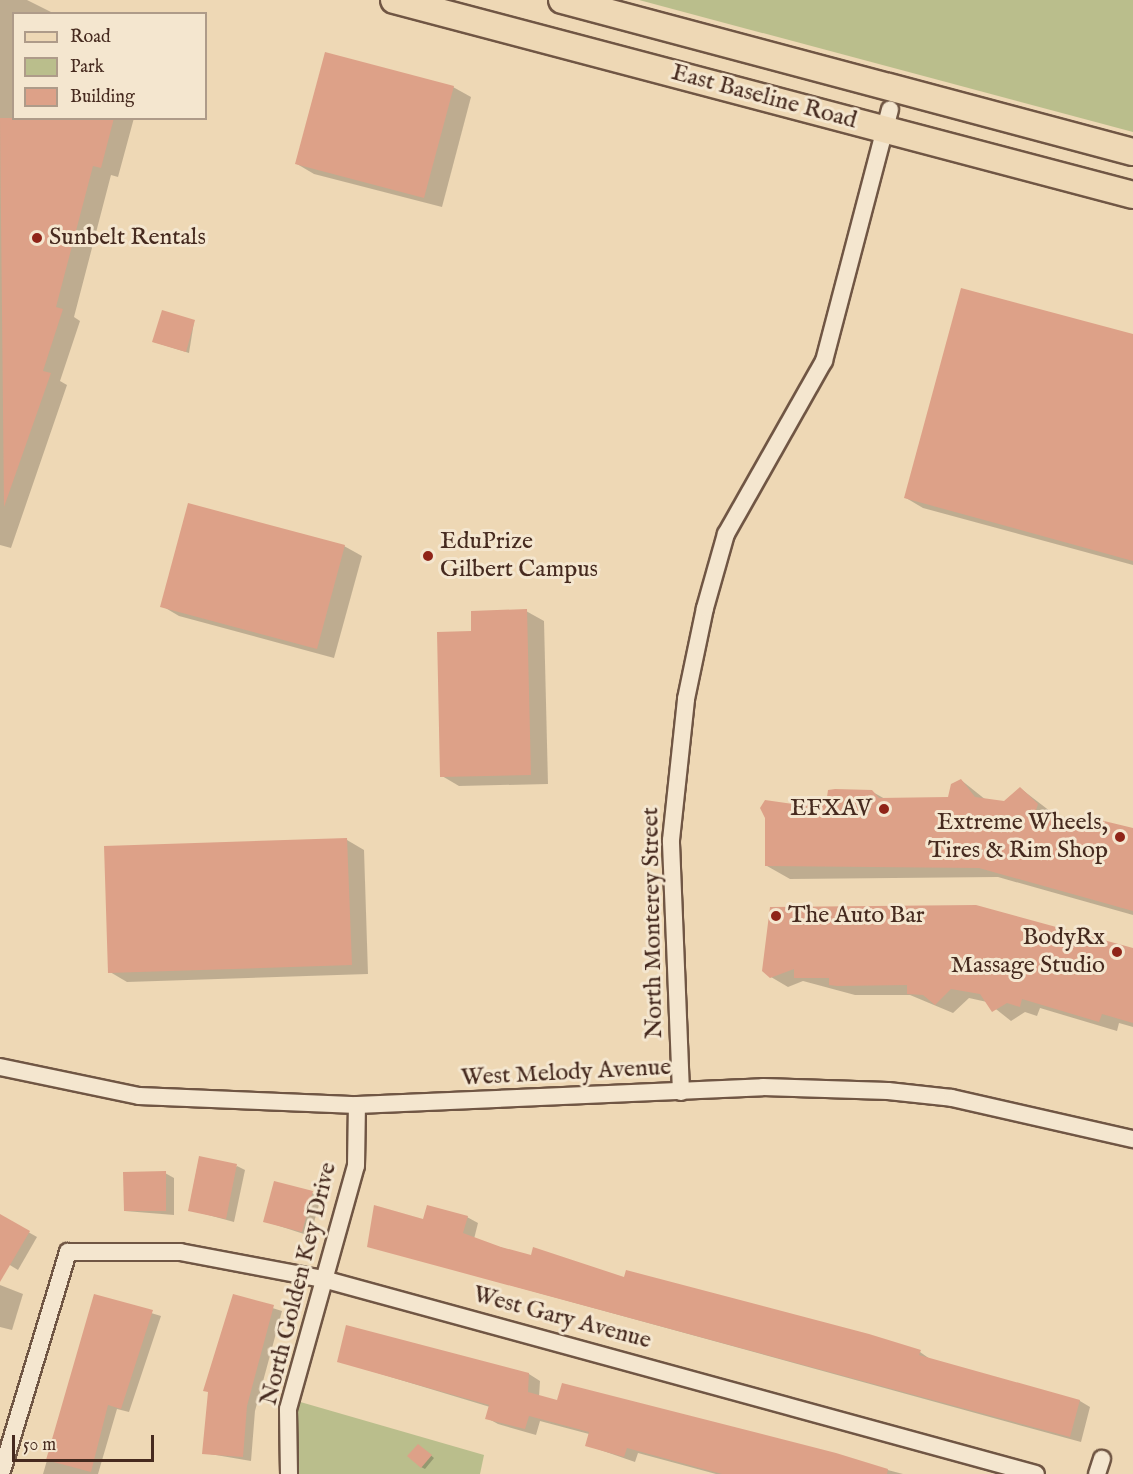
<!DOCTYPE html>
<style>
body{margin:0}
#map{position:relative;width:1133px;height:1474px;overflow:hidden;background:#eed8b5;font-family:"IM FELL English",serif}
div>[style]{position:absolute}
.green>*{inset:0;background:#babe8c}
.shadow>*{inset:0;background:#0003}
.building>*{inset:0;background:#dda188}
.roads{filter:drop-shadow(2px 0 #705644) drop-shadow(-2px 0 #705644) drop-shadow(0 2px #705644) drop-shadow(0 -2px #705644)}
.street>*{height:16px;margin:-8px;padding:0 8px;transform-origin:8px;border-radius:8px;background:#f4e6cf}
.primary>*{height:26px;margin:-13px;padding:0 13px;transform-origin:13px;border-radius:13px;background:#eed8b5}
.dots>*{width:16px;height:16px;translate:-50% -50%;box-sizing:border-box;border:3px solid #f4e6cf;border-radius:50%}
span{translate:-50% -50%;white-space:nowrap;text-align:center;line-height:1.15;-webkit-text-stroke:6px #f4e6cf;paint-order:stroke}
.street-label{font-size:24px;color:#462a1f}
.poi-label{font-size:24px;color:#462a1f}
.left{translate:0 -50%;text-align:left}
.right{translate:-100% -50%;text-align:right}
.legend{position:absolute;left:12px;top:12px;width:195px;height:108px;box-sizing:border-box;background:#f4e6cf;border:2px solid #ae9b89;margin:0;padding:8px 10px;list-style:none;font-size:18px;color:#462a1f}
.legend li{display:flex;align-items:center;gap:12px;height:30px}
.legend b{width:30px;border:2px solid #ae9b89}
.scale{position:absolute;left:12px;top:1435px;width:142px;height:27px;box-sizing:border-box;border:3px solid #462a1f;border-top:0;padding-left:8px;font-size:18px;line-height:21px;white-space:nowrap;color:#462a1f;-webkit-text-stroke:4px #f4e6cf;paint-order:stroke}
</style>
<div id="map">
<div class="green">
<i style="clip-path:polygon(639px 0,1133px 0,1133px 132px)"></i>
<i style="clip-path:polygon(290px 1399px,484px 1455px,480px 1474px,289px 1474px)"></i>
</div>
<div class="shadow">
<i style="clip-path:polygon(0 0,27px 0,55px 14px,14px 14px,14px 118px,134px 118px,118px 177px,111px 175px,74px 317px,80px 321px,60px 381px,67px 385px,11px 548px,0 545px)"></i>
<i style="clip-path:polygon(453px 87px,471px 97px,442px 207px,314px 174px,297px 164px)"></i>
<i style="clip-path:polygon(194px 322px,189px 353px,154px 342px)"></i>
<i style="clip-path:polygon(1133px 336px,1133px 565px,923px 508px,906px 498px)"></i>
<i style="clip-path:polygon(344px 546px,362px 556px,334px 658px,179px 616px,162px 606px)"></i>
<i style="clip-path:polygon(526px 611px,544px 621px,548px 784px,459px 786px,442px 776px,473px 632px)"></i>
<i style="clip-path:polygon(961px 780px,986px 800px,1005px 803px,1020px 788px,1055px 815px,1133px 830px,1133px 915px,998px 877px,790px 879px,767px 866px,802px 807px,871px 791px,885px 799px,949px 799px)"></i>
<i style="clip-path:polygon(347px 840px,364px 850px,368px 974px,127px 982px,110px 972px)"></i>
<i style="clip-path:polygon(772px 909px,1133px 952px,1133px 1027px,1119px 1023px,1117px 1031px,1040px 1008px,1037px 1016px,1025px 1012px,1011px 1021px,987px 1002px,969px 998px,953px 1013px,910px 995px,855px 995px,803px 981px,788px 987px,771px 977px)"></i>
<i style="clip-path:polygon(237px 1166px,245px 1170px,234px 1222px,190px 1210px)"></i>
<i style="clip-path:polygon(165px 1173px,174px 1178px,174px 1215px,125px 1211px)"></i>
<i style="clip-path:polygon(312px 1193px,321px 1198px,310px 1236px,264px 1221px)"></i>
<i style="clip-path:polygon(0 1216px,37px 1237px,18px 1270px,0 1259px)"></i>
<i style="clip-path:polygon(467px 1217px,478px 1223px,474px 1239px,532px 1257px,920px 1352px,930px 1359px,1080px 1401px,1090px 1407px,1081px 1442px,368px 1246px,424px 1220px)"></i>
<i style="clip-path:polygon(0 1285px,23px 1294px,12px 1330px,0 1327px)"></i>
<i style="clip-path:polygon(95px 1296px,161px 1316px,129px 1412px,117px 1409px,98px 1474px,43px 1474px)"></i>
<i style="clip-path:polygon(234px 1296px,282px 1311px,255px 1411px,251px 1461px,204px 1453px)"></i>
<i style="clip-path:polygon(338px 1361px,529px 1374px,540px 1381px,539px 1397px,558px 1402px,563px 1385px,903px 1474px,716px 1474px,638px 1453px,635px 1462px,586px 1445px,589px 1434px,540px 1421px,536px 1435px,498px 1424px,487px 1418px,490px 1407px)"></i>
<i style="clip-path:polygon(422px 1448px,434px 1458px,425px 1469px,421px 1467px)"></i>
</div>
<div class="building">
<i style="clip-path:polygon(325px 52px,454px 86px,424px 198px,295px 164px)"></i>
<i style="clip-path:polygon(0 118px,114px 118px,101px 168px,93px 166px,56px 307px,63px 309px,43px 371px,51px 373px,4px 507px)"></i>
<i style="clip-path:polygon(961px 288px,1133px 334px,1133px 561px,904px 498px)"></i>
<i style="clip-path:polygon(162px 310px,195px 320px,186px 352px,152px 342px)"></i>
<i style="clip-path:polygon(188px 503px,345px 545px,317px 649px,160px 607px)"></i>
<i style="clip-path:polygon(527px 609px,531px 775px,440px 777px,437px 632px,471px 631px,471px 611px)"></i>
<i style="clip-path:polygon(961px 779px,975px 797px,1004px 801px,1020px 787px,1038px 804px,1036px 810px,1098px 826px,1100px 820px,1133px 828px,1133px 911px,979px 868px,765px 866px,765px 818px,760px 808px,765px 800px,800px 805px,800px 797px,827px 797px,828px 790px,835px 789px,872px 790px,879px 798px,948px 797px,951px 784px)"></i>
<i style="clip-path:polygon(347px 838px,352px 965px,108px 973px,104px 846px)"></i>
<i style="clip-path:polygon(976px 905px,1133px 948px,1133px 1023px,1102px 1014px,1099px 1022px,1022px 999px,1020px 1007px,1007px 1003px,992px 1012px,980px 994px,951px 989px,935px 1005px,923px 995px,907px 994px,907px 985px,837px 986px,829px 985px,829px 978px,794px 978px,794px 969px,770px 978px,762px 971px,770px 907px)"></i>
<i style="clip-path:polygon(199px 1156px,237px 1164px,226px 1219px,188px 1211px)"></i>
<i style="clip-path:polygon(166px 1171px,166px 1211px,124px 1211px,123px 1172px)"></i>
<i style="clip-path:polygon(274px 1181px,313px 1191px,302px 1232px,263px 1222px)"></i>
<i style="clip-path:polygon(374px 1205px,423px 1219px,427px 1205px,468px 1216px,463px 1233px,501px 1247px,531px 1255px,533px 1247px,624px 1277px,626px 1270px,869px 1334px,921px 1350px,919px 1355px,1080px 1400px,1070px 1437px,367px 1247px)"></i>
<i style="clip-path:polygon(0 1214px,30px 1231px,0 1282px)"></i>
<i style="clip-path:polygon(94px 1294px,153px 1310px,121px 1409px,108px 1405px,91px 1472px,46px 1460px)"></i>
<i style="clip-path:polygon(233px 1294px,274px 1305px,247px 1406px,243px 1457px,202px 1454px,208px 1392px,203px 1391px)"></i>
<i style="clip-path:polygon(346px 1325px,529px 1373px,528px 1392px,557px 1400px,562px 1383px,836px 1453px,888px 1469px,887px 1474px,722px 1474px,627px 1448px,624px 1457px,585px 1446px,589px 1432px,529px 1416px,525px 1429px,485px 1419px,489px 1405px,337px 1362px)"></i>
<i style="clip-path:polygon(418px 1444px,432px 1455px,421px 1468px,407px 1456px)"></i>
</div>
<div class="roads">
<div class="street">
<i style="left:0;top:1067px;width:142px;rotate:11.8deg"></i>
<i style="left:139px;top:1096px;width:218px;rotate:2.4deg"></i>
<i style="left:357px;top:1105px;width:406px;rotate:-2.5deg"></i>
<i style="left:763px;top:1087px;width:125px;rotate:1.8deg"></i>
<i style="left:888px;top:1091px;width:64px;rotate:6.2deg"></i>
<i style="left:952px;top:1098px;width:186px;rotate:12.8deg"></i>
<i style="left:681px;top:1092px;width:252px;rotate:-92.3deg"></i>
<i style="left:671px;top:840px;width:142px;rotate:-83.9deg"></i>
<i style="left:686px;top:699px;width:93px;rotate:-78.2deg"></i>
<i style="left:705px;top:608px;width:77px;rotate:-74.2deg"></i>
<i style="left:726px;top:534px;width:199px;rotate:-60.5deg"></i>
<i style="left:824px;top:361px;width:260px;rotate:-75.3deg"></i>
<i style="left:1px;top:1474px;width:232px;rotate:-73.2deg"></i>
<i style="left:68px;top:1252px;width:112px"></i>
<i style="left:180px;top:1252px;width:146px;rotate:10.7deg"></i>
<i style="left:323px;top:1279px;width:739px;rotate:15.3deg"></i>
<i style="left:289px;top:1474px;width:65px;rotate:-90.9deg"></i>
<i style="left:288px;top:1409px;width:252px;rotate:-74.4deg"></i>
<i style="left:356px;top:1166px;width:61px;rotate:-89.1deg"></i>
<i style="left:1097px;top:1474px;width:16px;rotate:-72deg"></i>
</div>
<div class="primary">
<i style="left:394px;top:0;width:764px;rotate:14.78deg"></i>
<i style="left:562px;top:0;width:591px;rotate:14.91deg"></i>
</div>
</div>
<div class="dots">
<i style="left:37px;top:238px;background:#8f2418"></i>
<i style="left:428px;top:556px;background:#8f2418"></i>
<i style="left:884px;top:809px;background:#8f2418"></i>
<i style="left:1120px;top:837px;background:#8f2418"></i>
<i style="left:776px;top:916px;background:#8f2418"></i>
<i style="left:1117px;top:952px;background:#8f2418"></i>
</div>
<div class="street-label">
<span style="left:764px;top:97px;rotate:15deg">East Baseline Road</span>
<span style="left:653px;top:923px;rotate:-91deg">North Monterey Street</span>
<span style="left:566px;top:1073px;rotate:-3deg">West Melody Avenue</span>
<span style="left:299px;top:1284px;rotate:-76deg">North Golden Key Drive</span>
<span style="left:562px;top:1318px;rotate:15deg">West Gary Avenue</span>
</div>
<div class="poi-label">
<span class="left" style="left:49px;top:238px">Sunbelt Rentals</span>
<span class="left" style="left:440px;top:556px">EduPrize<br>Gilbert Campus</span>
<span class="right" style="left:872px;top:809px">EFXAV</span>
<span class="right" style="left:1108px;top:837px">Extreme Wheels,<br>Tires &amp; Rim Shop</span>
<span class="left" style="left:788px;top:916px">The Auto Bar</span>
<span class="right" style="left:1105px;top:952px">BodyRx<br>Massage Studio</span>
</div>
<ul class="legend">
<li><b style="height:8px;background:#eed8b5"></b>Road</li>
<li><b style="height:16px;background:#babe8c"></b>Park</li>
<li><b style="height:16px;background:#dda188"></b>Building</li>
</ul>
<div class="scale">50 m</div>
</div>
